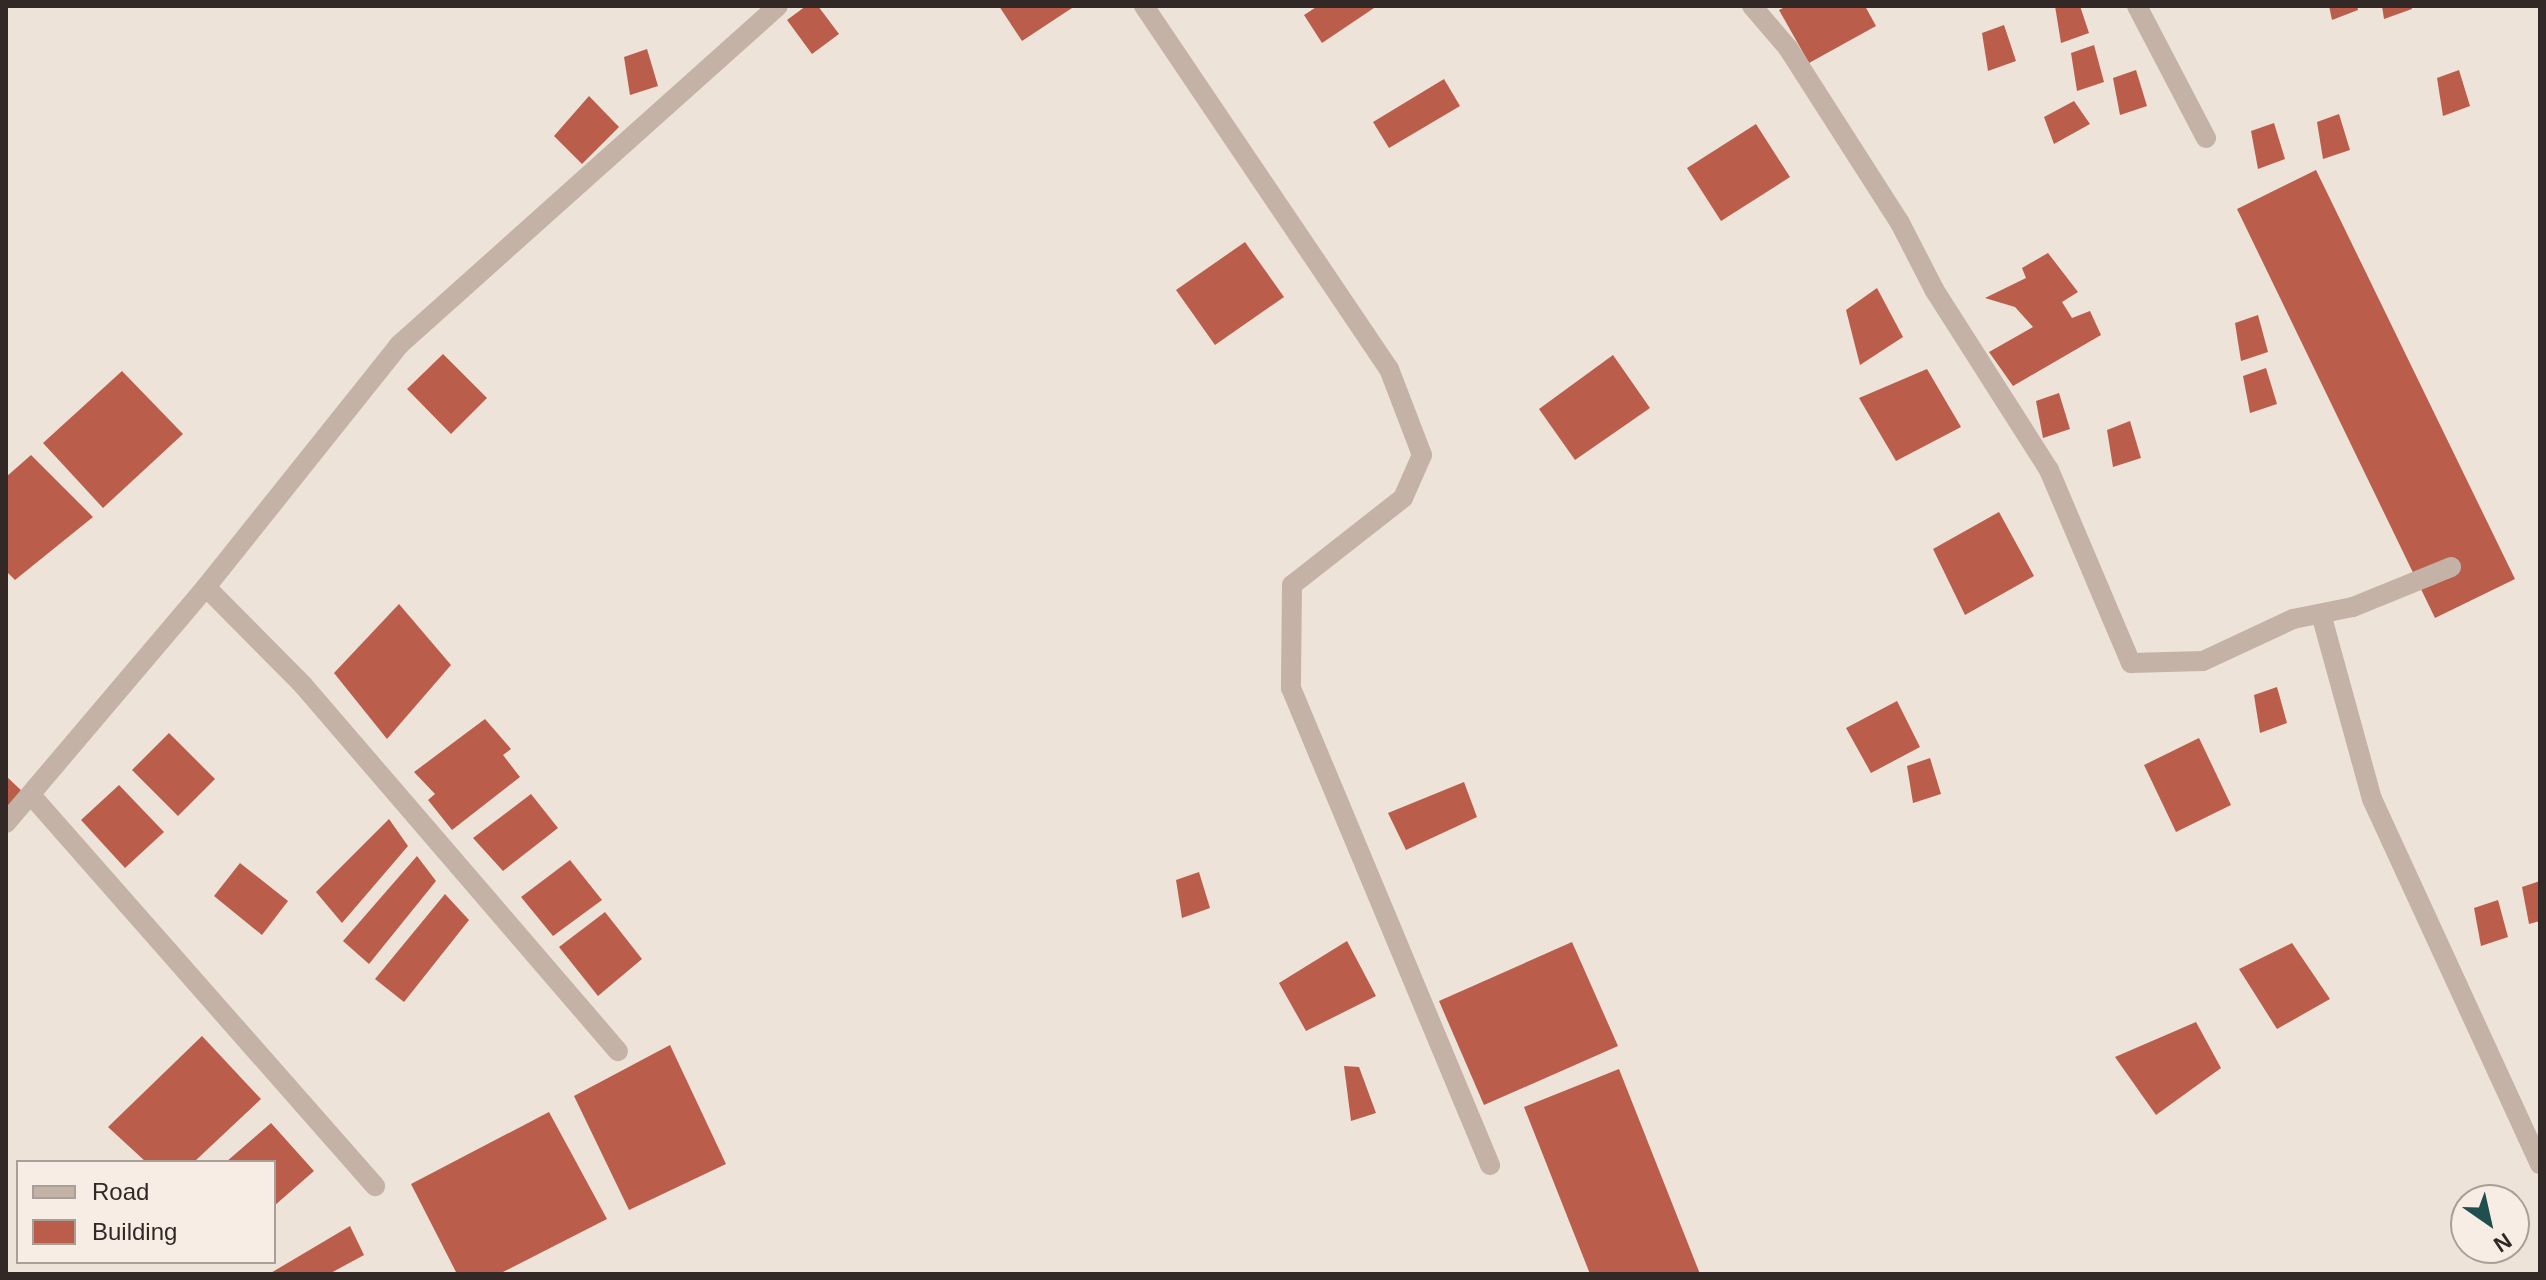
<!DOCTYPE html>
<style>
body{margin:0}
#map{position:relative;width:2546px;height:1280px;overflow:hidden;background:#eee3d9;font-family:Arial,sans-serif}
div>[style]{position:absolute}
.building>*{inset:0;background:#bb5d4b}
.street>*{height:20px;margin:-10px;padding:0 10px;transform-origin:10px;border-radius:10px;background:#c5b2a6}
span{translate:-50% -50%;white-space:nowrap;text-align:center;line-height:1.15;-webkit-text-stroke:6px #f7ede4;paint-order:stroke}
.frame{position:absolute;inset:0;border:8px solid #322926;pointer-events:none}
.legend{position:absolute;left:16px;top:1160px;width:260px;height:104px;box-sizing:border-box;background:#f7ede4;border:2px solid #a89f98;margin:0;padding:10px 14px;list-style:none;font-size:24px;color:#322926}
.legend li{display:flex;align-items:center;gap:16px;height:40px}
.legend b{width:40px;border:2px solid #a89f98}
.north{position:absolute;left:2450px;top:1184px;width:80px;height:80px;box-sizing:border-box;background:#f7ede4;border:2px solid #a89f98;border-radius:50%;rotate:146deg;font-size:22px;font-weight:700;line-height:32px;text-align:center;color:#322926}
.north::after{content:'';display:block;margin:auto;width:28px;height:36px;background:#204f4f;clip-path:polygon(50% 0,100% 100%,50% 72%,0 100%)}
</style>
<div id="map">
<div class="building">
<i style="clip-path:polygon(806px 6px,818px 6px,839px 34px,812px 54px,787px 20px)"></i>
<i style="clip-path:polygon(999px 6px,1075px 6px,1022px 41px)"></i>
<i style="clip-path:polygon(1318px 6px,1377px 6px,1322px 43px,1304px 15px)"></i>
<i style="clip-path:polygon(1787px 6px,1865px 6px,1876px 26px,1809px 63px,1779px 10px)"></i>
<i style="clip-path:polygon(2055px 6px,2080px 6px,2089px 33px,2061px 43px)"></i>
<i style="clip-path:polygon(2329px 6px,2357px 6px,2358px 10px,2332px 20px)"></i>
<i style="clip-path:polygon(2382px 6px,2411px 6px,2412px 9px,2384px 19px)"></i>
<i style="clip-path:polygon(2004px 25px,2016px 61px,1988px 71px,1982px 33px)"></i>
<i style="clip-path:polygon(2094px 45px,2104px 82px,2077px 91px,2071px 53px)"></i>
<i style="clip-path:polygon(647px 49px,658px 86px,630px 95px,624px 57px)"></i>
<i style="clip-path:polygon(2136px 70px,2147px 106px,2120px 115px,2113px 78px)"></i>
<i style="clip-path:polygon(2459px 70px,2470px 106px,2443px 116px,2437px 78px)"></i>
<i style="clip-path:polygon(1444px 79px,1460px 106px,1389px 148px,1373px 122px)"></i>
<i style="clip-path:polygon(589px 96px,619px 127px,582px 164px,554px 136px)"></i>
<i style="clip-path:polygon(2074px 101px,2090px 124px,2054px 144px,2044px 117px)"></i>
<i style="clip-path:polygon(2339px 114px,2350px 150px,2323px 159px,2317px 122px)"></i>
<i style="clip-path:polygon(2274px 123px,2285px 159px,2258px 169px,2251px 131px)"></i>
<i style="clip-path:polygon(1756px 124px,1790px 177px,1721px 221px,1687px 168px)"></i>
<i style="clip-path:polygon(2316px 170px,2515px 579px,2435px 618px,2237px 209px)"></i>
<i style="clip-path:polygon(1245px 242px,1284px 297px,1215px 345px,1176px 290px)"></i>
<i style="clip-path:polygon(2048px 253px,2078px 292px,2062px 302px,2072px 318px,2090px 311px,2101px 335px,2013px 386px,1989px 352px,2033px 327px,2015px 307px,1985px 298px,2026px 278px,2022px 268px)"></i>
<i style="clip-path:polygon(1877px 288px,1903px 337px,1860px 365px,1846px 310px)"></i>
<i style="clip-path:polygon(2258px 315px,2268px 352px,2241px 361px,2235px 323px)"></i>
<i style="clip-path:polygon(443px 354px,487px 398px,451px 434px,407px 389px)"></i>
<i style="clip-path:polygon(1613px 355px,1650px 408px,1575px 460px,1539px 409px)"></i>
<i style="clip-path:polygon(2266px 368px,2277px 404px,2250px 413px,2243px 376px)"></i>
<i style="clip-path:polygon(1927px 369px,1961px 427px,1896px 461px,1859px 398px)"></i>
<i style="clip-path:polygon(122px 371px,183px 434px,103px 508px,43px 443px)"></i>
<i style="clip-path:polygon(2059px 393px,2070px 429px,2043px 438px,2036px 401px)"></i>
<i style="clip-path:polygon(2130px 421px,2141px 458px,2113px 467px,2107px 430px)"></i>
<i style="clip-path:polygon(31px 455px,93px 517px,15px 580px,6px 571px,6px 477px)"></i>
<i style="clip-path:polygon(1999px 512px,2034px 576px,1965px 615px,1933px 549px)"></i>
<i style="clip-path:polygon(399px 604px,451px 665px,387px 739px,334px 673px)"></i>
<i style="clip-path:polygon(2277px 687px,2287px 723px,2260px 733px,2254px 695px)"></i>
<i style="clip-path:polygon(1897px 701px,1920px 747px,1871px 773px,1846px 728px)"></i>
<i style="clip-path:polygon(485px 719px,511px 749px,503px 755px,520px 777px,452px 830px,428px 800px,435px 794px,414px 772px)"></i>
<i style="clip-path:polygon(169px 733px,215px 779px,178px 816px,132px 770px)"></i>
<i style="clip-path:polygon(2199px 738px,2231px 805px,2176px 832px,2144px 765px)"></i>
<i style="clip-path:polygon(1930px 758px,1941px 794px,1913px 803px,1907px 766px)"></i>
<i style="clip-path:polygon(6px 776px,25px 794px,6px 819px)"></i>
<i style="clip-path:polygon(1464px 782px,1477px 817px,1406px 850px,1388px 813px)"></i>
<i style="clip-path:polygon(119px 785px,164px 832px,125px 868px,81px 820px)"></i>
<i style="clip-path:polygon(531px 794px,558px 828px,503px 871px,473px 838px)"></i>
<i style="clip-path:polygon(389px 819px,408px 846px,342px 923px,316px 892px)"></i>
<i style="clip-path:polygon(417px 856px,436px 881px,369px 964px,343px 941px)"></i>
<i style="clip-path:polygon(570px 860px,602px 900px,553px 936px,521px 897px)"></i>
<i style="clip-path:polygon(240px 863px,288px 901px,262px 935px,214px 896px)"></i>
<i style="clip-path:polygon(1199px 872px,1210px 908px,1182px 918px,1176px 880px)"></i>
<i style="clip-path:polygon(2540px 881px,2540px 921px,2529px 924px,2522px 887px)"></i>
<i style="clip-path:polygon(445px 894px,469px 920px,404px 1002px,375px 979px)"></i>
<i style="clip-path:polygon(2498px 900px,2508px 937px,2481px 946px,2474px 908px)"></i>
<i style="clip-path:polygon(605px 912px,642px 959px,598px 996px,559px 947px)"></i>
<i style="clip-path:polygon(1347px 941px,1376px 996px,1306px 1031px,1279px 983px)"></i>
<i style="clip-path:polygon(1572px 942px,1618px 1046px,1484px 1105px,1439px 1001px)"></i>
<i style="clip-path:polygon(2292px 943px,2330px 999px,2277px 1029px,2239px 969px)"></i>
<i style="clip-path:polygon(2196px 1022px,2221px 1068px,2156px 1115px,2115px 1057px)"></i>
<i style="clip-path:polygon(202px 1036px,261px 1099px,194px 1162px,146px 1162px,108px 1127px)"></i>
<i style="clip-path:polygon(670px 1045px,726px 1164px,629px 1210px,574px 1096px)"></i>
<i style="clip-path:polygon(1344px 1066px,1359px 1067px,1376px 1113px,1351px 1121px)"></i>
<i style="clip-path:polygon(1619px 1069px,1700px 1274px,1590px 1274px,1524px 1107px)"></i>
<i style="clip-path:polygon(549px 1112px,607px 1219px,499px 1274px,457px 1274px,411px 1184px)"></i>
<i style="clip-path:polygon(271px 1123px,314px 1171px,274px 1206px,274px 1162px,226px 1162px)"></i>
<i style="clip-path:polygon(350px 1226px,364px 1255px,329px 1274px,269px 1274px)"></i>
</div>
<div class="street">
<i style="left:1144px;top:6px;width:438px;rotate:56deg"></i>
<i style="left:1389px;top:369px;width:92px;rotate:69deg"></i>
<i style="left:1422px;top:455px;width:47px;rotate:113.8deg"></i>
<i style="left:1403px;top:498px;width:141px;rotate:141.9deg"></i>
<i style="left:1292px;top:585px;width:103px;rotate:90.6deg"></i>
<i style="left:1291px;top:688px;width:517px;rotate:67.35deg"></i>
<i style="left:1752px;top:6px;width:55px;rotate:49.4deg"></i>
<i style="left:1788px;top:48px;width:208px;rotate:57.4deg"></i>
<i style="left:1900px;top:223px;width:76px;rotate:62.8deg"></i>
<i style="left:1935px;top:291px;width:212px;rotate:57.5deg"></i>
<i style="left:2049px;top:470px;width:210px;rotate:67deg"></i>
<i style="left:2131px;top:663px;width:72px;rotate:-1.6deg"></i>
<i style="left:2203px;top:661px;width:99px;rotate:-25deg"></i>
<i style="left:2293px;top:619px;width:61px;rotate:-11.3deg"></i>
<i style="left:2353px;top:607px;width:106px;rotate:-22.2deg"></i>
<i style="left:2137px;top:6px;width:149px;rotate:62.4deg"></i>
<i style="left:206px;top:587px;width:138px;rotate:45.3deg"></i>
<i style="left:303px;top:685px;width:483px;rotate:49.3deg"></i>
<i style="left:2321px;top:614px;width:192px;rotate:74.6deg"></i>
<i style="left:2372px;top:799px;width:402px;rotate:65.3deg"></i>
<i style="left:31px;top:795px;width:521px;rotate:48.66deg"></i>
<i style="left:6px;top:823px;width:309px;rotate:-49.7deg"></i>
<i style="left:206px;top:587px;width:310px;rotate:-51.4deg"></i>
<i style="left:399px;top:345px;width:508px;rotate:-41.81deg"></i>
</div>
<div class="frame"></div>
<ul class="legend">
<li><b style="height:10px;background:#c5b2a6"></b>Road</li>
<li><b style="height:22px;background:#bb5d4b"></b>Building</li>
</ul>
<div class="north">N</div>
</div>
